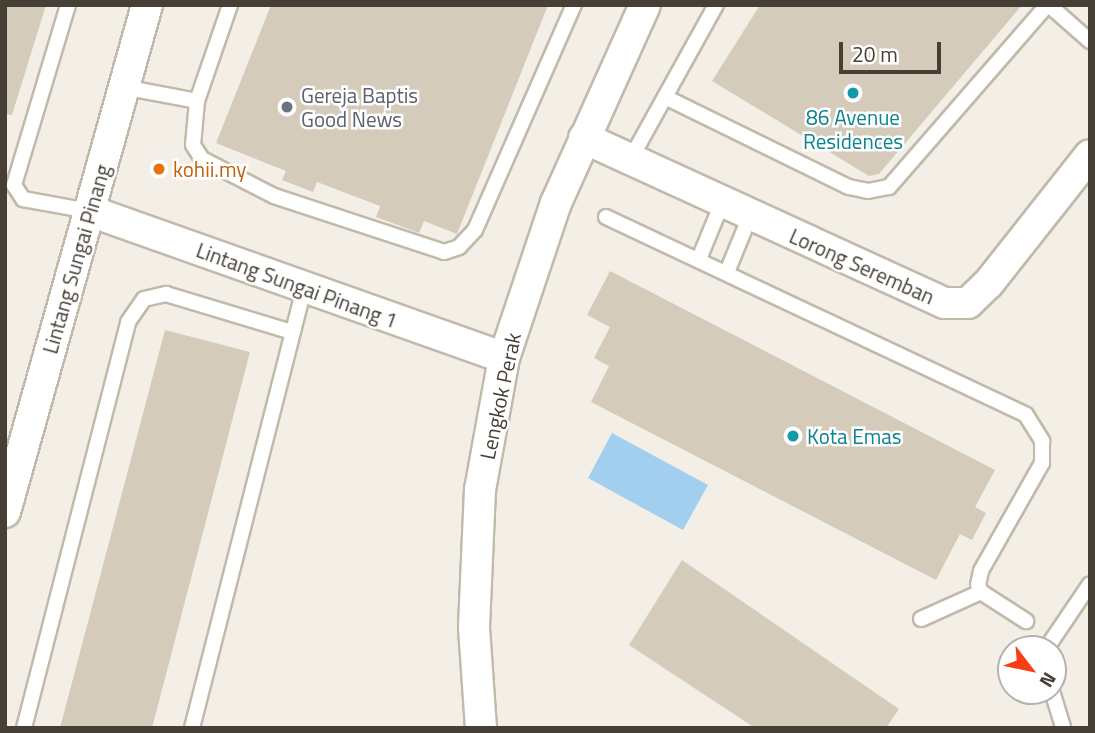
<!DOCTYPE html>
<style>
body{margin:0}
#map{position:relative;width:1095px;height:733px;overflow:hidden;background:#f3efe6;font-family:"Titillium Web",sans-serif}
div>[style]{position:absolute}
.water>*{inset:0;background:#a2ceef}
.building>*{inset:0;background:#d4cbbb}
.roads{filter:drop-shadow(2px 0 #c1baab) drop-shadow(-2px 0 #c1baab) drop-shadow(0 2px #c1baab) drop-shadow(0 -2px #c1baab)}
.service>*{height:14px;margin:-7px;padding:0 7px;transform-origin:7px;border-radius:7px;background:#fff}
.minor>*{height:30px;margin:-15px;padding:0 15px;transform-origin:15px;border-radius:15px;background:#fff}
.dots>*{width:19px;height:19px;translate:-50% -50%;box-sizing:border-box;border:4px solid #fff;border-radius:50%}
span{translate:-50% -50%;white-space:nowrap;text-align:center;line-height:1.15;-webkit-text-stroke:5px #fff;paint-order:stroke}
.worship-label{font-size:21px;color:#5b616d}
.left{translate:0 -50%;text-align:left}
.culture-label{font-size:21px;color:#0d838f}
.food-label{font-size:21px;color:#c56008}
.street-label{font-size:21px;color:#453f35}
.frame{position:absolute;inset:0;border:7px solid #453f35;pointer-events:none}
.north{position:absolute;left:997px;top:635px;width:70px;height:70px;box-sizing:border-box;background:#fff;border:2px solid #b5b2ae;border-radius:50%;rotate:122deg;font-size:19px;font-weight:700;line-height:28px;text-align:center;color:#453f35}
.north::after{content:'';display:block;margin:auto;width:24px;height:32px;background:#f83d17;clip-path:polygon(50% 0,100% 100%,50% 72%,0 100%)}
.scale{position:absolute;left:839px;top:42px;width:102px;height:32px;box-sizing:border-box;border:4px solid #453f35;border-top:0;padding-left:9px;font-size:21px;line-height:24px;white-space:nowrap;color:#453f35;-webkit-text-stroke:5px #fff;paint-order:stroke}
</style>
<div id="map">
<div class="water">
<i style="clip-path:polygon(612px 433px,708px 485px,683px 530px,588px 478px)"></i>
</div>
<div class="building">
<i style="clip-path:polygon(5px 5px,46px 5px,12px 115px,5px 114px)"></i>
<i style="clip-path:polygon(271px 5px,548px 5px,457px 234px,424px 221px,419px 233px,376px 217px,380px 206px,317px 182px,313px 192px,282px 180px,286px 171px,216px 143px)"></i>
<i style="clip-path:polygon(760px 5px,1022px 5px,879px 174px,869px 176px,712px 81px)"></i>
<i style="clip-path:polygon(610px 271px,995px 470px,975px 507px,986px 513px,972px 540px,960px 534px,936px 580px,591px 402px,609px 366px,594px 358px,610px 327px,587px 315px)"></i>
<i style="clip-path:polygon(165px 330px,250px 352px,152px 728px,60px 728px)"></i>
<i style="clip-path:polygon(682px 560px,899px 709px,886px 728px,755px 728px,629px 645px)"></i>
</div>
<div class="roads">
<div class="service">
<i style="left:68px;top:5px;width:188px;rotate:106.7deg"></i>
<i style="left:14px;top:185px;width:17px;rotate:57deg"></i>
<i style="left:23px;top:199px;width:68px;rotate:10.2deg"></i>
<i style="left:1049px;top:5px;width:55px;rotate:41.3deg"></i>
<i style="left:123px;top:87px;width:75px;rotate:10.7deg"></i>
<i style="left:197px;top:101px;width:102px;rotate:-71deg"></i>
<i style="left:665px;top:97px;width:205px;rotate:26.1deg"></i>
<i style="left:849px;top:187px;width:19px;rotate:12deg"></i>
<i style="left:868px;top:191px;width:21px;rotate:-11deg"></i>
<i style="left:889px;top:187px;width:241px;rotate:-49deg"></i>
<i style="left:197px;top:101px;width:44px;rotate:95.2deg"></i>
<i style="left:193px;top:145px;width:17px;rotate:57deg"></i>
<i style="left:202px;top:159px;width:81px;rotate:27.2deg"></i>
<i style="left:274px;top:196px;width:179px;rotate:18.2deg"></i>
<i style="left:444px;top:252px;width:16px;rotate:-18deg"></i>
<i style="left:459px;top:247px;width:23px;rotate:-47deg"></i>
<i style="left:475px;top:230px;width:246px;rotate:-66.3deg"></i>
<i style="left:630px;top:160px;width:177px;rotate:-61deg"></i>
<i style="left:606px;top:217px;width:464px;rotate:25.2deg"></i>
<i style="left:1026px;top:415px;width:31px;rotate:58deg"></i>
<i style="left:1042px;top:441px;width:22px;rotate:90deg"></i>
<i style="left:1042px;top:463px;width:124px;rotate:119.5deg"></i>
<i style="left:981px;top:571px;width:14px;rotate:102deg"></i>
<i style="left:978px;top:585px;width:8px;rotate:67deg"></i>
<i style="left:981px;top:592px;width:54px;rotate:32.8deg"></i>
<i style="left:699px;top:259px;width:61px;rotate:-67.7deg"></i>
<i style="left:727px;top:272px;width:61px;rotate:-67.7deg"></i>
<i style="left:921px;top:619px;width:66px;rotate:-24.2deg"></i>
<i style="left:1046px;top:649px;width:78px;rotate:-55.9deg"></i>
<i style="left:1052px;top:691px;width:39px;rotate:73deg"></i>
<i style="left:24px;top:728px;width:419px;rotate:-75.6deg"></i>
<i style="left:128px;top:322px;width:28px;rotate:-55deg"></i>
<i style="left:144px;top:299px;width:23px;rotate:-13deg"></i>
<i style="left:166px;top:294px;width:132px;rotate:16.8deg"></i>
<i style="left:192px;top:728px;width:453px;rotate:-75.7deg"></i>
</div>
<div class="minor">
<i style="left:584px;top:138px;width:396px;rotate:24.6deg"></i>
<i style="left:944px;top:303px;width:24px"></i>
<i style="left:968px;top:303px;width:28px;rotate:-44deg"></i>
<i style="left:988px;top:284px;width:164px;rotate:-51.7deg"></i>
<i style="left:90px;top:211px;width:439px;rotate:19.5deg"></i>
<i style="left:5px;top:512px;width:527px;rotate:-74.35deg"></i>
<i style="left:481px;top:728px;width:101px;rotate:-94deg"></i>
<i style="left:474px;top:627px;width:137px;rotate:-87.5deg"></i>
<i style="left:480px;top:490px;width:134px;rotate:-79.7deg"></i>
<i style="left:504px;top:358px;width:163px;rotate:-71.5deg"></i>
<i style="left:556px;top:203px;width:217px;rotate:-65.8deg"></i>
</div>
</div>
<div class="dots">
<i style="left:853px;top:93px;background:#0f9aa8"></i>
<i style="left:287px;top:107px;background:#6b7280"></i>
<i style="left:159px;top:169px;background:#e8710a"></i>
<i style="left:793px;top:436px;background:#0f9aa8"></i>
</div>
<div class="worship-label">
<span class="left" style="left:301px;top:107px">Gereja Baptis<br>Good News</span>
</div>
<div class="culture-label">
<span style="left:853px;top:129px">86 Avenue<br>Residences</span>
<span class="left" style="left:807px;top:436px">Kota Emas</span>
</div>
<div class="food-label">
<span class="left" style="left:173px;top:169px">kohii.my</span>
</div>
<div class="street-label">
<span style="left:76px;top:259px;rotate:-74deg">Lintang Sungai Pinang</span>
<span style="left:862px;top:266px;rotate:24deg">Lorong Seremban</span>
<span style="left:297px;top:285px;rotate:20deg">Lintang Sungai Pinang 1</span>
<span style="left:500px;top:396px;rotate:-78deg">Lengkok Perak</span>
</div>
<div class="frame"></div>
<div class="north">N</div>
<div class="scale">20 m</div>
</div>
